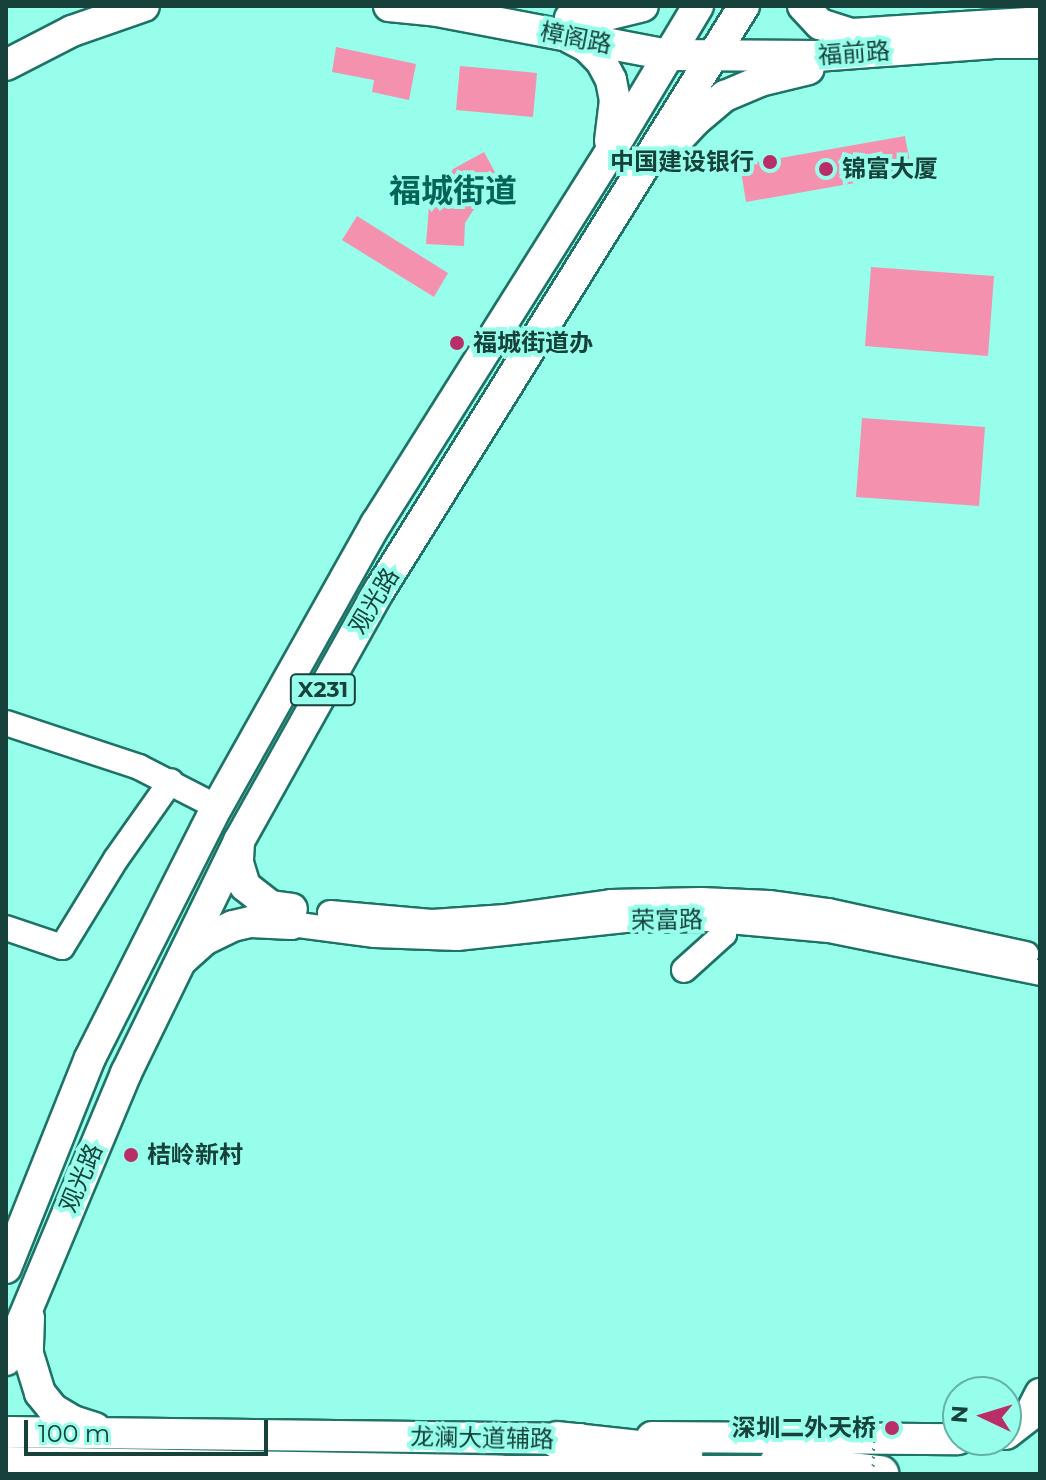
<!DOCTYPE html>
<meta charset="utf-8">
<style>
body{margin:0}
#map{position:relative;width:1046px;height:1480px;overflow:hidden;background:#97feeb;font-family:Montserrat,"Noto Sans SC",sans-serif}
div>[style]{position:absolute}
.building>*{inset:0;background:#f491af}
.roads{filter:drop-shadow(2px 0 #1e7266) drop-shadow(-2px 0 #1e7266) drop-shadow(0 2px #1e7266) drop-shadow(0 -2px #1e7266)}
.minor>*{height:24px;margin:-12px;padding:0 12px;transform-origin:12px;border-radius:12px;background:#fff}
.major>*{height:30px;margin:-15px;padding:0 15px;transform-origin:15px;border-radius:15px;background:#fff}
.highway>*{height:36px;margin:-18px;padding:0 18px;transform-origin:18px;border-radius:18px;background:#fff}
.path-bridge>*{height:3px;margin-top:-1.5px;transform-origin:0;background:repeating-linear-gradient(90deg,#50978a 0 2px,transparent 0 8px)}
.dots>*{width:22px;height:22px;translate:-50% -50%;box-sizing:border-box;border:4px solid #97feeb;border-radius:50%}
span{translate:-50% -50%;white-space:nowrap;text-align:center;line-height:1.15;-webkit-text-stroke:8px #97feeb;paint-order:stroke}
.shield-label span{padding:2px 6px;background:#97feeb;border:2px solid;border-radius:6px;-webkit-text-stroke-width:0}
.shield-label{font-size:22px;color:#16423b;font-weight:700}
.street-label{font-size:24px;color:#16423b}
.poi-label{font-size:24px;color:#16423b;font-weight:700}
.right{translate:-100% -50%;text-align:right}
.left{translate:0 -50%;text-align:left}
.district-label{font-size:32px;color:#046458;font-weight:700}
.frame{position:absolute;inset:0;border:8px solid #16423b;pointer-events:none}
.north{position:absolute;left:942px;top:1376px;width:80px;height:80px;box-sizing:border-box;background:#97feeb;border:2px solid #63b3a5;border-radius:50%;rotate:274deg;font-size:22px;font-weight:700;line-height:32px;text-align:center;color:#16423b}
.north::after{content:'';display:block;margin:auto;width:28px;height:36px;background:#b92e67;clip-path:polygon(50% 0,100% 100%,50% 72%,0 100%)}
.scale{position:absolute;left:24px;top:1420px;width:244px;height:36px;box-sizing:border-box;border:4px solid #16423b;border-top:0;padding-left:10px;font-size:24px;line-height:28px;white-space:nowrap;color:#16423b;-webkit-text-stroke:6px #97feeb;paint-order:stroke}
</style>
<div id="map">
<div class="building">
<i style="clip-path:polygon(336px 47px,416px 64px,409px 100px,372px 92px,374px 80px,332px 72px)"></i>
<i style="clip-path:polygon(460px 66px,537px 73px,533px 117px,456px 110px)"></i>
<i style="clip-path:polygon(905px 136px,912px 173px,746px 202px,740px 165px)"></i>
<i style="clip-path:polygon(484px 152px,502px 185px,483px 195px,465px 223px,464px 246px,426px 244px,429px 206px,453px 169px)"></i>
<i style="clip-path:polygon(357px 216px,448px 273px,434px 297px,342px 240px)"></i>
<i style="clip-path:polygon(871px 267px,994px 276px,988px 356px,865px 346px)"></i>
<i style="clip-path:polygon(862px 418px,985px 427px,979px 506px,856px 497px)"></i>
</div>
<div class="roads">
<div class="minor">
<i style="left:6px;top:723px;width:140px;rotate:18.3deg"></i>
<i style="left:139px;top:767px;width:88px;rotate:27.1deg"></i>
<i style="left:330px;top:913px;width:102px;rotate:5deg"></i>
<i style="left:432px;top:922px;width:74px;rotate:-3.9deg"></i>
<i style="left:506px;top:917px;width:106px;rotate:-8.1deg"></i>
<i style="left:611px;top:902px;width:90px;rotate:-1.3deg"></i>
<i style="left:701px;top:900px;width:68px;rotate:2.5deg"></i>
<i style="left:769px;top:903px;width:60px;rotate:7.7deg"></i>
<i style="left:828px;top:911px;width:203px;rotate:12.3deg"></i>
<i style="left:291px;top:924px;width:85px;rotate:7.5deg"></i>
<i style="left:375px;top:935px;width:82px;rotate:2.1deg"></i>
<i style="left:457px;top:938px;width:169px;rotate:-6.1deg"></i>
<i style="left:625px;top:920px;width:82px;rotate:-0.7deg"></i>
<i style="left:707px;top:919px;width:122px;rotate:5.2deg"></i>
<i style="left:829px;top:930px;width:215px;rotate:11.5deg"></i>
<i style="left:6px;top:928px;width:59px;rotate:18.7deg"></i>
<i style="left:62px;top:947px;width:103px;rotate:-58.5deg"></i>
<i style="left:116px;top:859px;width:95px;rotate:-54.8deg"></i>
<i style="left:684px;top:970px;width:54px;rotate:-42deg"></i>
<i style="left:724px;top:934px;width:28px;rotate:-84deg"></i>
</div>
<div class="major">
<i style="left:389px;top:6px;width:48px;rotate:5.9deg"></i>
<i style="left:437px;top:11px;width:234px;rotate:10.8deg"></i>
<i style="left:667px;top:55px;width:150px;rotate:0.4deg"></i>
<i style="left:817px;top:56px;width:175px;rotate:-4.2deg"></i>
<i style="left:992px;top:43px;width:48px"></i>
<i style="left:803px;top:6px;width:25px;rotate:47deg"></i>
<i style="left:820px;top:24px;width:32px;rotate:18deg"></i>
<i style="left:570px;top:18px;width:33px;rotate:-3deg"></i>
<i style="left:603px;top:16px;width:41px;rotate:-14deg"></i>
<i style="left:836px;top:35px;width:204px;rotate:-3.6deg"></i>
<i style="left:572px;top:39px;width:16px;rotate:27deg"></i>
<i style="left:586px;top:46px;width:21px;rotate:45deg"></i>
<i style="left:601px;top:61px;width:21px;rotate:62deg"></i>
<i style="left:611px;top:80px;width:20px;rotate:79deg"></i>
<i style="left:615px;top:100px;width:41px;rotate:97deg"></i>
<i style="left:6px;top:65px;width:74px;rotate:-27.3deg"></i>
<i style="left:72px;top:31px;width:76px;rotate:-19.1deg"></i>
<i style="left:667px;top:151px;width:42px;rotate:-46.9deg"></i>
<i style="left:696px;top:120px;width:38px;rotate:-40deg"></i>
<i style="left:725px;top:96px;width:38px;rotate:-23deg"></i>
<i style="left:760px;top:81px;width:50px;rotate:-13.8deg"></i>
<i style="left:239px;top:841px;width:22px;rotate:93deg"></i>
<i style="left:238px;top:863px;width:24px;rotate:73deg"></i>
<i style="left:245px;top:886px;width:33px;rotate:38deg"></i>
<i style="left:271px;top:906px;width:21px;rotate:8deg"></i>
<i style="left:183px;top:959px;width:28px;rotate:-42deg"></i>
<i style="left:204px;top:940px;width:32px;rotate:-26deg"></i>
<i style="left:233px;top:926px;width:18px;rotate:-13deg"></i>
<i style="left:251px;top:922px;width:40px;rotate:2.9deg"></i>
<i style="left:6px;top:1268px;width:226px;rotate:-68.2deg"></i>
<i style="left:90px;top:1058px;width:281px;rotate:-63.2deg"></i>
<i style="left:217px;top:807px;width:325px;rotate:-60.7deg"></i>
<i style="left:376px;top:524px;width:435px;rotate:-57.8deg"></i>
<i style="left:608px;top:156px;width:175px;rotate:-59deg"></i>
<i style="left:29px;top:1318px;width:36px;rotate:92deg"></i>
<i style="left:28px;top:1354px;width:41px;rotate:72.9deg"></i>
<i style="left:40px;top:1393px;width:21px;rotate:51deg"></i>
<i style="left:53px;top:1409px;width:23px;rotate:31deg"></i>
<i style="left:73px;top:1421px;width:23px;rotate:18deg"></i>
<i style="left:6px;top:1360px;width:311px;rotate:-67.3deg"></i>
<i style="left:126px;top:1073px;width:258px;rotate:-64deg"></i>
<i style="left:239px;top:841px;width:287px;rotate:-60.8deg"></i>
<i style="left:379px;top:591px;width:690px;rotate:-58.04deg"></i>
<i style="left:6px;top:1432px;width:574px;rotate:0.7deg"></i>
<i style="left:1006px;top:1434px;width:29px;rotate:-38deg"></i>
<i style="left:1029px;top:1416px;width:25px;rotate:-63deg"></i>
<i style="left:652px;top:1437px;width:306px;rotate:0.4deg"></i>
</div>
<div class="highway">
<i style="left:558px;top:1440px;width:127px;rotate:6.3deg"></i>
<i style="left:778px;top:1463px;width:103px;rotate:6.2deg"></i>
<i style="left:6px;top:1465px;width:497px;rotate:1deg"></i>
<i style="left:503px;top:1474px;width:299px"></i>
</div>
</div>
<div class="path-bridge">
<i style="left:873px;top:1474px;width:46px;rotate:-88.8deg"></i>
</div>
<div class="dots">
<i style="left:770px;top:162px;background:#b92e67"></i>
<i style="left:826px;top:169px;background:#b92e67"></i>
<i style="left:457px;top:343px;background:#b92e67"></i>
<i style="left:131px;top:1155px;background:#b92e67"></i>
<i style="left:892px;top:1428px;background:#b92e67"></i>
</div>
<div class="shield-label">
<span style="left:323px;top:690px">X231</span>
</div>
<div class="street-label">
<span style="left:576px;top:38px;rotate:11deg">樟阁路</span>
<span style="left:854px;top:53px;rotate:-4deg">福前路</span>
<span style="left:374px;top:601px;rotate:-59deg">观光路</span>
<span style="left:667px;top:920px;rotate:-1deg">荣富路</span>
<span style="left:81px;top:1178px;rotate:-67deg">观光路</span>
<span style="left:482px;top:1438px;rotate:1deg">龙澜大道辅路</span>
</div>
<div class="poi-label">
<span class="right" style="left:754px;top:162px">中国建设银行</span>
<span class="left" style="left:842px;top:169px">锦富大厦</span>
<span class="left" style="left:473px;top:343px">福城街道办</span>
<span class="left" style="left:147px;top:1155px">桔岭新村</span>
<span class="right" style="left:876px;top:1428px">深圳二外天桥</span>
</div>
<div class="district-label">
<span style="left:453px;top:191px">福城街道</span>
</div>
<div class="frame"></div>
<div class="north">N</div>
<div class="scale">100 m</div>
</div>
